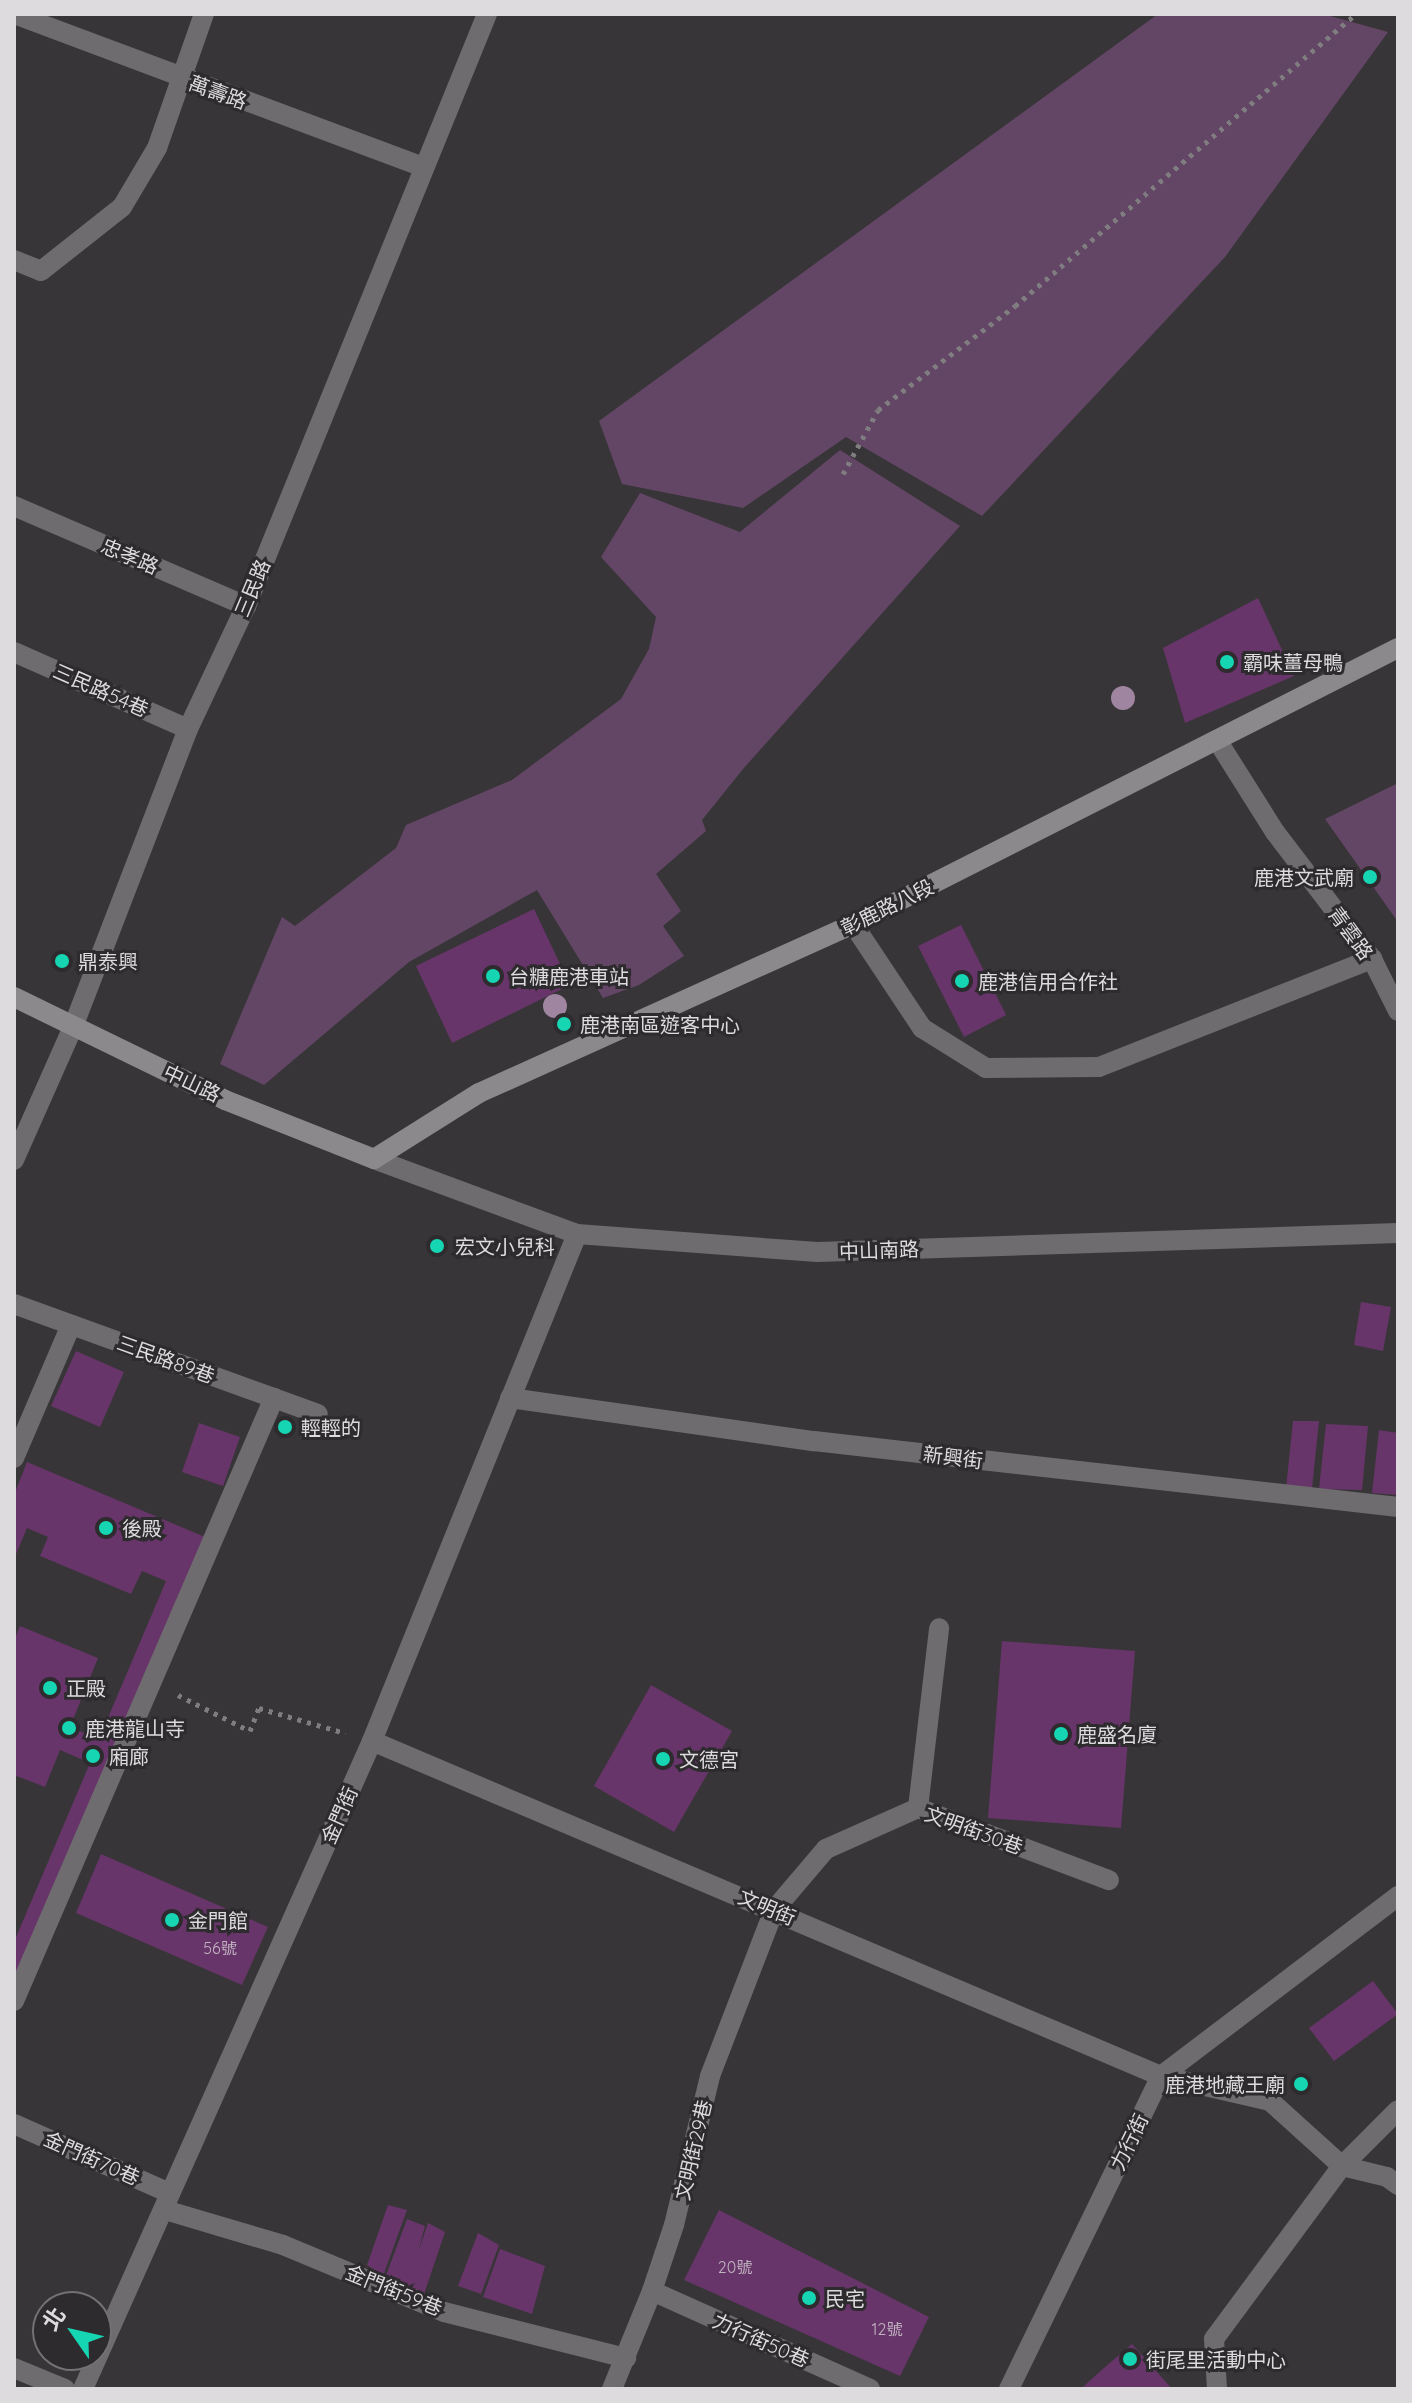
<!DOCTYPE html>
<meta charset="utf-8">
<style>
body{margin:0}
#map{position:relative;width:1412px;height:2403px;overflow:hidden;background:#383538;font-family:Quicksand,"Noto Sans TC",sans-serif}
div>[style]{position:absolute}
.green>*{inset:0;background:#634665}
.building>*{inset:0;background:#673569}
.path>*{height:5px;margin-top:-2.5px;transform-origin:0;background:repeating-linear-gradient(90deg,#807d80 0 4px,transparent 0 10px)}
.lane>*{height:20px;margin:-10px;padding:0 10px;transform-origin:10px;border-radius:10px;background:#6e6c6e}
.street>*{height:20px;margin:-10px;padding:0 10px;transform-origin:10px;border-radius:10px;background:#6e6c6e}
.secondary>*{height:20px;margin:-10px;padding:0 10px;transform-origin:10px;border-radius:10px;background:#8c898c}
.trees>*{width:24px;height:24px;margin:-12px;border-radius:50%;background:#9f85a0}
.dots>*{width:22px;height:22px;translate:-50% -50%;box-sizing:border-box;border:4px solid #2e2b2e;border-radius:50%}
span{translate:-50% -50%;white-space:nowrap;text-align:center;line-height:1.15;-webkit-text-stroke:6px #2e2b2e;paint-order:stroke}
.number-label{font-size:16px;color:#c0b2c0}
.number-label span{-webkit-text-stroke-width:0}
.street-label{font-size:20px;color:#dddbdd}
.poi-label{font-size:20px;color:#dddbdd}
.left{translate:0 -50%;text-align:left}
.right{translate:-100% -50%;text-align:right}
.frame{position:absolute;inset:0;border:16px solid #dddbdd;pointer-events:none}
.north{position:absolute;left:32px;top:2291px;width:80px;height:80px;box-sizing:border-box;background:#2e2b2e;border:2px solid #747174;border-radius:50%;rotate:304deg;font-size:22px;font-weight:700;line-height:32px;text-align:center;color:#dddbdd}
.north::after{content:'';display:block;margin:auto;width:28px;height:36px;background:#16d5b3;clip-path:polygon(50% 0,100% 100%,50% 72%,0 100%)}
</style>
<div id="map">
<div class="green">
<i style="clip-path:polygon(1158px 14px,1323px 14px,1388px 32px,1225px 257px,982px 516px,846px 437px,743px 508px,622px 484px,599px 421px)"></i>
<i style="clip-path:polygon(840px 450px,960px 526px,743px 769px,702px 820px,706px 831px,656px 874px,681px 911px,663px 926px,684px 956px,639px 985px,603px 998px,537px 890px,409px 962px,264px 1085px,220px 1064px,282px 917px,295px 926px,396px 848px,406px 825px,512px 780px,621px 699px,649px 649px,656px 617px,601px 557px,640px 493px,740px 532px)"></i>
<i style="clip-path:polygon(1398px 783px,1398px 922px,1325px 819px)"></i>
</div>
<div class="building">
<i style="clip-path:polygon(1258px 598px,1294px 676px,1185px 723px,1163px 648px)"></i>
<i style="clip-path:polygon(534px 909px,570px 985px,452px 1043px,416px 966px)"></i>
<i style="clip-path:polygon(961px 925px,1006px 1015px,964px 1037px,918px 946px)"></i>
<i style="clip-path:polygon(1361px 1302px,1391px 1307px,1383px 1351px,1354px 1345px)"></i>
<i style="clip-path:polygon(76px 1351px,124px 1372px,100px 1427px,51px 1406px)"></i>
<i style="clip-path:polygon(1293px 1421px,1319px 1421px,1312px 1488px,1286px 1488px)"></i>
<i style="clip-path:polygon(199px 1423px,240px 1437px,223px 1486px,182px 1472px)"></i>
<i style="clip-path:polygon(1326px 1424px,1368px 1426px,1362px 1490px,1319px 1489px)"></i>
<i style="clip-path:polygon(1379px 1430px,1398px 1433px,1398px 1495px,1372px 1493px)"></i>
<i style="clip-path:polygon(27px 1462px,205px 1537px,14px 1984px,14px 1942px,90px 1763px,60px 1750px,45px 1787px,14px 1775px,14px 1640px,20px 1626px,98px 1658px,70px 1727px,99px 1739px,166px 1581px,142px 1571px,131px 1594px,40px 1556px,48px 1537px,27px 1528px,14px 1559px,14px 1495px)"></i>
<i style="clip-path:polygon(1002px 1641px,1135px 1651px,1121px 1828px,988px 1818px)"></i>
<i style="clip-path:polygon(651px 1685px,732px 1731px,674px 1832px,594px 1786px)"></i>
<i style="clip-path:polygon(101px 1854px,268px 1927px,242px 1985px,76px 1913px)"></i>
<i style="clip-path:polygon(1373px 1981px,1398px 2014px,1334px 2061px,1309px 2028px)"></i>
<i style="clip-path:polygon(388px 2205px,407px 2210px,383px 2276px,367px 2265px)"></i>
<i style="clip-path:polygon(719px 2210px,929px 2317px,900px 2376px,684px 2280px)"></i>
<i style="clip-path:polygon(407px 2219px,425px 2226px,418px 2252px,428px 2223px,445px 2232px,424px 2294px,385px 2278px)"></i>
<i style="clip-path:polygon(478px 2233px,499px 2245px,481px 2294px,458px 2286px)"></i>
<i style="clip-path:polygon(500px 2249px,545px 2266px,532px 2314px,483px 2297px)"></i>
<i style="clip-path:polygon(1132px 2344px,1172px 2389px,1081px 2389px,1097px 2374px)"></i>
</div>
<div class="path">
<i style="left:843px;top:474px;width:73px;rotate:-61.3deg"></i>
<i style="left:878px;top:410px;width:172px;rotate:-37.2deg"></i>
<i style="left:1015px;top:306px;width:449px;rotate:-40.6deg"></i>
<i style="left:178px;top:1695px;width:80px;rotate:26.6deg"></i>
<i style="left:250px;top:1731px;width:25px;rotate:-69deg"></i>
<i style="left:259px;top:1708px;width:90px;rotate:16.2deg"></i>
</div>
<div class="lane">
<i style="left:14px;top:14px;width:438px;rotate:20.5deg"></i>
<i style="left:14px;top:260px;width:29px;rotate:22deg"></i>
<i style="left:41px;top:271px;width:103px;rotate:-38.3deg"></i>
<i style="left:122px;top:207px;width:69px;rotate:-59.3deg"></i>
<i style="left:157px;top:148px;width:142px;rotate:-70.7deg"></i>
<i style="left:14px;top:652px;width:190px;rotate:23.9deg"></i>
<i style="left:853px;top:924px;width:125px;rotate:56.4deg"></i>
<i style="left:922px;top:1028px;width:75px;rotate:32deg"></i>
<i style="left:986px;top:1068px;width:113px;rotate:-0.5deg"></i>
<i style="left:1099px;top:1067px;width:294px;rotate:-21.6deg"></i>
<i style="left:14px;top:1304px;width:323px;rotate:19.9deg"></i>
<i style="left:510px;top:1398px;width:307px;rotate:8.1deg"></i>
<i style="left:814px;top:1441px;width:588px;rotate:6.45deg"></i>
<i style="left:14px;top:1458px;width:145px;rotate:-66.8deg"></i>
<i style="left:918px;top:1808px;width:181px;rotate:-83.3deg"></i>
<i style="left:14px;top:2001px;width:657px;rotate:-66.68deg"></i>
<i style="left:1161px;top:2076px;width:112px;rotate:12.9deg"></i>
<i style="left:1270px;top:2101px;width:97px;rotate:42.1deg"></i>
<i style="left:1342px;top:2166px;width:46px;rotate:13.7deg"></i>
<i style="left:1387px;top:2177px;width:14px;rotate:36deg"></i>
<i style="left:14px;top:2124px;width:171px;rotate:23.9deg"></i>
<i style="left:165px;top:2210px;width:123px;rotate:16.5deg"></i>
<i style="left:283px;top:2245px;width:174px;rotate:22.6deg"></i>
<i style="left:444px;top:2312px;width:188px;rotate:14.2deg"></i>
<i style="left:652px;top:2291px;width:239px;rotate:24.2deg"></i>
<i style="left:612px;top:2389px;width:106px;rotate:-67.8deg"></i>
<i style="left:652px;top:2291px;width:70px;rotate:-71.6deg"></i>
<i style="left:674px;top:2225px;width:153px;rotate:-76.4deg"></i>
<i style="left:710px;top:2076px;width:178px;rotate:-68.9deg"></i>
<i style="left:774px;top:1910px;width:80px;rotate:-49.6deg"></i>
<i style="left:826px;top:1849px;width:101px;rotate:-24deg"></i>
<i style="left:918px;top:1808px;width:204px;rotate:20.7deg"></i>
<i style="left:1217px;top:2389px;width:50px;rotate:-93.4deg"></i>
<i style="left:1214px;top:2339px;width:215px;rotate:-53.5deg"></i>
<i style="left:1342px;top:2166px;width:79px;rotate:-45deg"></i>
</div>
<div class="street">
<i style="left:14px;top:506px;width:253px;rotate:23.3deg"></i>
<i style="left:1217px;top:740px;width:109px;rotate:57.8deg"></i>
<i style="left:1275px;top:832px;width:160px;rotate:52.6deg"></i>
<i style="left:1372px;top:959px;width:58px;rotate:63.4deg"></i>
<i style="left:374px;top:1159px;width:216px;rotate:20.3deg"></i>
<i style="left:577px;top:1234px;width:241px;rotate:4.3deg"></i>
<i style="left:817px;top:1252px;width:581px;rotate:-1.87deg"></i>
<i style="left:14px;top:1160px;width:145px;rotate:-66.1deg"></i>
<i style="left:73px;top:1027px;width:319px;rotate:-68.9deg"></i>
<i style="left:188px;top:729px;width:136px;rotate:-64.8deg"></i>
<i style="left:246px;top:606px;width:639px;rotate:-67.85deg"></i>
<i style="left:372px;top:1741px;width:857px;rotate:23.01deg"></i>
<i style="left:14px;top:2368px;width:55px;rotate:22.4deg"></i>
<i style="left:83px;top:2389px;width:710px;rotate:-65.96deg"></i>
<i style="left:372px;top:1741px;width:547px;rotate:-67.98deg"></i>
<i style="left:1009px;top:2389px;width:348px;rotate:-64.1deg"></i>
<i style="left:1161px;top:2076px;width:298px;rotate:-37.2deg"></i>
</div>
<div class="secondary">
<i style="left:14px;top:997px;width:235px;rotate:26deg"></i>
<i style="left:225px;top:1100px;width:160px;rotate:21.6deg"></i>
<i style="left:374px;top:1159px;width:124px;rotate:-32.2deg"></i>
<i style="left:479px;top:1093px;width:410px;rotate:-24.3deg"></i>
<i style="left:853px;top:924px;width:611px;rotate:-26.86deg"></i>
</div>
<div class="trees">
<i style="left:1123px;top:698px"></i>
<i style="left:555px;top:1006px"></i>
</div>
<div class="dots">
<i style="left:1227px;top:662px;background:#16d5b3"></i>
<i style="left:1370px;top:877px;background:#16d5b3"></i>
<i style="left:62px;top:961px;background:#16d5b3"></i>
<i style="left:493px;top:976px;background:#16d5b3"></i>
<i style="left:962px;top:981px;background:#16d5b3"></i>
<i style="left:564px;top:1024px;background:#16d5b3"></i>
<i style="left:437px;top:1246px;background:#16d5b3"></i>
<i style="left:285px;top:1427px;background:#16d5b3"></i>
<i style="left:106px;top:1528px;background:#16d5b3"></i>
<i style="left:50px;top:1688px;background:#16d5b3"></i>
<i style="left:69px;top:1728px;background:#16d5b3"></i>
<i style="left:1061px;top:1734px;background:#16d5b3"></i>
<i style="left:93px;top:1756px;background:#16d5b3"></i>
<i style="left:663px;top:1759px;background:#16d5b3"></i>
<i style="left:172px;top:1920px;background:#16d5b3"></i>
<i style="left:1301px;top:2084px;background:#16d5b3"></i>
<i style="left:809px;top:2298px;background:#16d5b3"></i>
<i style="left:1130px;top:2359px;background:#16d5b3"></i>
</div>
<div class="number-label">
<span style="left:220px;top:1948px">56號</span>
<span style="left:735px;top:2267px">20號</span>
<span style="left:887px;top:2329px">12號</span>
</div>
<div class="street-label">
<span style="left:218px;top:92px;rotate:20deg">萬壽路</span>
<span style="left:130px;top:556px;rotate:23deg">忠孝路</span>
<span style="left:252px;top:588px;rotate:-67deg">三民路</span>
<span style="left:101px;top:690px;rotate:24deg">三民路54巷</span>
<span style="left:887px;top:907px;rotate:-26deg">彰鹿路八段</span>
<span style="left:1351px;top:933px;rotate:54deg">青雲路</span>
<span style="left:192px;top:1083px;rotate:25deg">中山路</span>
<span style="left:879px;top:1250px;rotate:-2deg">中山南路</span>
<span style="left:166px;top:1359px;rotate:20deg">三民路89巷</span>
<span style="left:953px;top:1457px;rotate:7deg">新興街</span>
<span style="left:339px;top:1815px;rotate:-66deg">金門街</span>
<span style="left:974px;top:1830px;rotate:20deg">文明街30巷</span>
<span style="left:767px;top:1907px;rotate:23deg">文明街</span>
<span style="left:1129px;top:2142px;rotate:-64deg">力行街</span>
<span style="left:693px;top:2150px;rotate:-77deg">文明街29巷</span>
<span style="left:92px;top:2158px;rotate:24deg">金門街70巷</span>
<span style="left:394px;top:2290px;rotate:22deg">金門街59巷</span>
<span style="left:761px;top:2340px;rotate:24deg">力行街50巷</span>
</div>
<div class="poi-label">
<span class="left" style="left:1243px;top:662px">霸味薑母鴨</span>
<span class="right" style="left:1354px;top:877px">鹿港文武廟</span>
<span class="left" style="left:78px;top:961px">鼎泰興</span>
<span class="left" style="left:509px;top:976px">台糖鹿港車站</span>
<span class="left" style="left:978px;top:981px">鹿港信用合作社</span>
<span class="left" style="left:580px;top:1024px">鹿港南區遊客中心</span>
<span class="left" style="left:455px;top:1246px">宏文小兒科</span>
<span class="left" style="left:301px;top:1427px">輕輕的</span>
<span class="left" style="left:122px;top:1528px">後殿</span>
<span class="left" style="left:66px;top:1688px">正殿</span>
<span class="left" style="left:85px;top:1728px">鹿港龍山寺</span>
<span class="left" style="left:1077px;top:1734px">鹿盛名廈</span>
<span class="left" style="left:109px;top:1756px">廂廊</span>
<span class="left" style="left:679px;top:1759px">文德宮</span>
<span class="left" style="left:188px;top:1920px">金門館</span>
<span class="right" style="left:1285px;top:2084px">鹿港地藏王廟</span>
<span class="left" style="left:825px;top:2298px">民宅</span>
<span class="left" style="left:1146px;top:2359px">街尾里活動中心</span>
</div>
<div class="frame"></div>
<div class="north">北</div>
</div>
